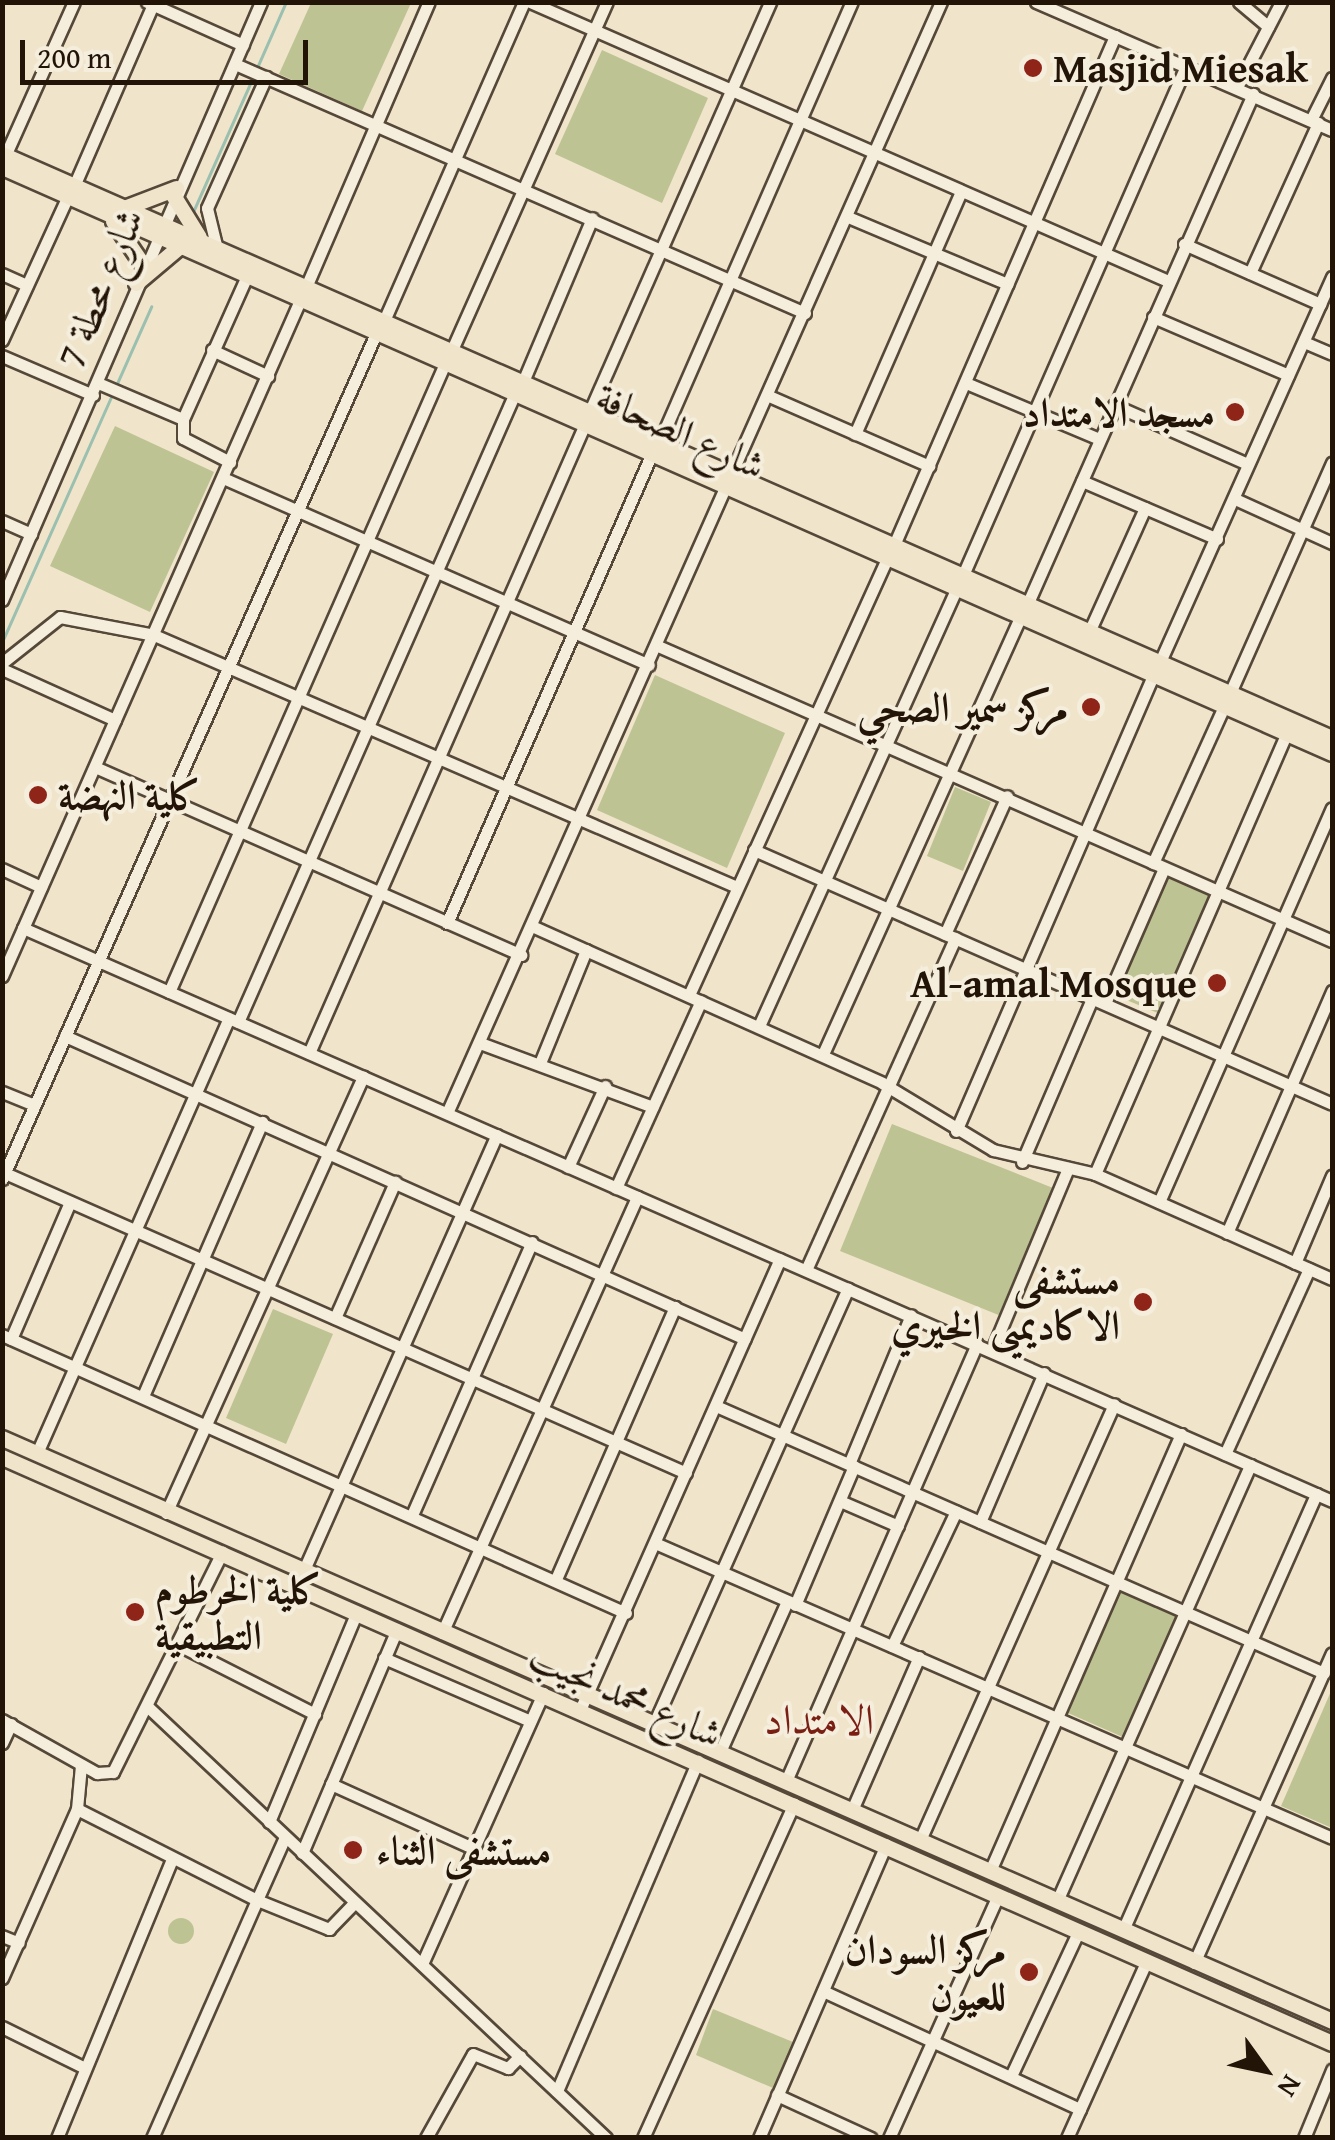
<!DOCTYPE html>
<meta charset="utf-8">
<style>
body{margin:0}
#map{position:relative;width:1335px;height:2140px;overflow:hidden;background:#f0e5cb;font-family:"Gentium Book Plus",Amiri,serif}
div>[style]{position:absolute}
.green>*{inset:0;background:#bec393}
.round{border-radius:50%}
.stream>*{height:2.5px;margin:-1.25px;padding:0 1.25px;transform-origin:1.25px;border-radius:1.25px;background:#9bc0b0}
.roads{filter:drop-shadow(2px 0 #564839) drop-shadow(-2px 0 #564839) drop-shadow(0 2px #564839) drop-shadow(0 -2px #564839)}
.minor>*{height:11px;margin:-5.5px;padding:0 5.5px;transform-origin:5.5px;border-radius:5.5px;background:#f5eedd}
.major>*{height:15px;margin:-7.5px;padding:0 7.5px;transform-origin:7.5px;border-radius:7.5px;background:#f0e5cb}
.dots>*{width:28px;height:28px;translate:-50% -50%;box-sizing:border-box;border:5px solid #f5eedd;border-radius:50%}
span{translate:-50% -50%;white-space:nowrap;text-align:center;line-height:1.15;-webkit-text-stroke:8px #f5eedd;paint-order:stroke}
.poi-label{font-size:40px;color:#231408;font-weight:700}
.left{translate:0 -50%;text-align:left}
.right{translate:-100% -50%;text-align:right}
.street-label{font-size:40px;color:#231408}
.neighbourhood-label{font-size:42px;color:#7a1f14}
.frame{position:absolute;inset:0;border:5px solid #231408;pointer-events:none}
.north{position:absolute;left:1215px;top:2020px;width:100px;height:100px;-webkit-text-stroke:8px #f5eedd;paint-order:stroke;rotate:123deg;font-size:28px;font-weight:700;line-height:40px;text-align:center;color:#231408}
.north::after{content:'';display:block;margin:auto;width:35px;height:45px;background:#231408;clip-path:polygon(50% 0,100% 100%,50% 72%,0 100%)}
.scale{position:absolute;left:20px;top:40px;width:288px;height:45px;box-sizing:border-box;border:5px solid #231408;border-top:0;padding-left:12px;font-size:30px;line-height:35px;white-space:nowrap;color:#231408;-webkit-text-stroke:8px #f5eedd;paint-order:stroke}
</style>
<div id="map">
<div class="green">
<i style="clip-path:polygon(311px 3px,411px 3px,362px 111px,279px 74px)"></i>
<i style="clip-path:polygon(602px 50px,708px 98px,662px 203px,555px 154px)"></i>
<i style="clip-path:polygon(115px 426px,214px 472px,150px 612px,50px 566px)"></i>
<i style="clip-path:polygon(655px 675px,785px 733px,727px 868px,597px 810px)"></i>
<i style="clip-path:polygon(955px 787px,991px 802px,963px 871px,927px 856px)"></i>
<i style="clip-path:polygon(1164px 875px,1211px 896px,1160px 1014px,1112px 994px)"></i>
<i style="clip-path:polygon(892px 1124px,1053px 1188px,1001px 1316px,840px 1251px)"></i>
<i style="clip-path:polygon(273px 1309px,333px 1334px,286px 1444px,226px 1418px)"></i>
<i style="clip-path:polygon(1121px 1589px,1177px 1614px,1125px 1738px,1068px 1713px)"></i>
<i style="clip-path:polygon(1332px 1689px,1332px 1828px,1281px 1806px)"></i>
<i class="round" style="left:168px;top:1918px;width:26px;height:26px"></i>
<i style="clip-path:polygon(713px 2009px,793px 2042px,773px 2088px,696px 2055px)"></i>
</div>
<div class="stream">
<i style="left:256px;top:70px;width:74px;rotate:-66.2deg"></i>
<i style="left:193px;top:212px;width:148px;rotate:-66deg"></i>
<i style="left:115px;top:388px;width:89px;rotate:-66deg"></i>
<i style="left:2px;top:642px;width:270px;rotate:-66deg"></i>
</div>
<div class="roads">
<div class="minor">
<i style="left:147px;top:2px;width:105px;rotate:24.1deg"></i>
<i style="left:530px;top:2px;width:696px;rotate:23.62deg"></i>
<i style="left:1036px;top:2px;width:322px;rotate:23.4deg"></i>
<i style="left:1239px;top:2px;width:38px;rotate:40deg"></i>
<i style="left:235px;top:64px;width:622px;rotate:23.6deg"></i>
<i style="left:1237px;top:87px;width:96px;rotate:-62.6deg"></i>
<i style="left:1311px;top:120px;width:47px;rotate:-63.4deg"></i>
<i style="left:5px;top:156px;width:169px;rotate:-65.9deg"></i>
<i style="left:74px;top:186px;width:201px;rotate:-66.5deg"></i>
<i style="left:848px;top:217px;width:173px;rotate:22.8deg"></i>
<i style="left:1184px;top:244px;width:149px;rotate:23.8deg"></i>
<i style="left:217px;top:249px;width:42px;rotate:-103.7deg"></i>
<i style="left:207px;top:208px;width:144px;rotate:-65.8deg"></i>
<i style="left:1250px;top:273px;width:165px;rotate:-65.6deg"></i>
<i style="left:2px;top:274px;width:27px;rotate:24deg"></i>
<i style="left:306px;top:287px;width:310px;rotate:-66.7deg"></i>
<i style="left:1153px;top:317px;width:147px;rotate:23.2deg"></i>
<i style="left:383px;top:323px;width:351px;rotate:-66.3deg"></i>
<i style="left:2px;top:340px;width:158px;rotate:-65.4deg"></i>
<i style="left:1304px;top:342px;width:30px;rotate:23deg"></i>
<i style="left:212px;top:350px;width:62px;rotate:24.9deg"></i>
<i style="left:451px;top:352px;width:383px;rotate:-66deg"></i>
<i style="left:2px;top:356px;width:99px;rotate:23.2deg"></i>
<i style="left:98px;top:383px;width:92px;rotate:23deg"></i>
<i style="left:183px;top:419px;width:19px;rotate:90deg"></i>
<i style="left:183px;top:438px;width:53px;rotate:27.1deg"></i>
<i style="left:966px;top:383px;width:144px;rotate:22.8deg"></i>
<i style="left:522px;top:384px;width:180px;rotate:-67.1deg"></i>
<i style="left:769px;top:396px;width:175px;rotate:23.6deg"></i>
<i style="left:1114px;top:405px;width:146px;rotate:23.8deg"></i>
<i style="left:589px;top:413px;width:449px;rotate:-66.2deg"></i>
<i style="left:183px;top:419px;width:159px;rotate:-65.9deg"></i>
<i style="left:855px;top:434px;width:265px;rotate:-66.4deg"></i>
<i style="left:659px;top:443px;width:481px;rotate:-66.4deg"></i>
<i style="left:223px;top:478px;width:465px;rotate:23.7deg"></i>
<i style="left:1082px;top:481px;width:147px;rotate:23.2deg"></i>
<i style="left:1235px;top:499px;width:107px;rotate:24.4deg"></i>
<i style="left:2px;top:521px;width:32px;rotate:24deg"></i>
<i style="left:894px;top:545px;width:555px;rotate:-66.53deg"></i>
<i style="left:963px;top:575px;width:556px;rotate:-66.34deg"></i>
<i style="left:2px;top:600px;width:652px;rotate:-66.58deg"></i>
<i style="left:1027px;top:605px;width:559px;rotate:-66.14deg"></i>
<i style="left:1089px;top:632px;width:136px;rotate:-65.7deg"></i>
<i style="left:658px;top:646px;width:736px;rotate:23.64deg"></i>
<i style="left:2px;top:663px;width:74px;rotate:-38.4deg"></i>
<i style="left:60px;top:617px;width:96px;rotate:10.8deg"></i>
<i style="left:154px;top:635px;width:635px;rotate:23.38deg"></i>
<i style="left:1159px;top:664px;width:424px;rotate:-65.9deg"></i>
<i style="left:2px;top:669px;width:124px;rotate:24.3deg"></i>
<i style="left:1230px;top:693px;width:252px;rotate:-66.1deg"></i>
<i style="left:95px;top:767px;width:466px;rotate:23.8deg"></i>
<i style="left:754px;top:850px;width:631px;rotate:23.72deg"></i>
<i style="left:1153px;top:863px;width:175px;rotate:-65.6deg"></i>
<i style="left:2px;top:869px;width:43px;rotate:24.8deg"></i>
<i style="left:447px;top:923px;width:513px;rotate:-66.43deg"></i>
<i style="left:534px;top:927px;width:381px;rotate:24.1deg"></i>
<i style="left:882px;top:1083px;width:130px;rotate:31.1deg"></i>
<i style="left:993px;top:1150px;width:105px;rotate:13.2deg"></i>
<i style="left:1095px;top:1174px;width:259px;rotate:23.9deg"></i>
<i style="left:23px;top:928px;width:1429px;rotate:23.64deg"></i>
<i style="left:945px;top:934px;width:151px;rotate:-65.8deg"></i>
<i style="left:2px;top:976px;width:741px;rotate:-66.2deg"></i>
<i style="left:169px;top:992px;width:689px;rotate:-66.3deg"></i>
<i style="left:689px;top:995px;width:481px;rotate:-65.6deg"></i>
<i style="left:1106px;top:1001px;width:145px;rotate:-66.4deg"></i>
<i style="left:238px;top:1022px;width:687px;rotate:-66.23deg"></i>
<i style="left:759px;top:1026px;width:483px;rotate:-65.7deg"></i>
<i style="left:65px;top:1036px;width:744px;rotate:24.02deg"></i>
<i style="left:480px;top:1043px;width:184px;rotate:20.3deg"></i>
<i style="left:309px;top:1053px;width:687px;rotate:-66.31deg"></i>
<i style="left:823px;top:1054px;width:484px;rotate:-65.7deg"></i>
<i style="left:540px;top:1063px;width:122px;rotate:-67.8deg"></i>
<i style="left:2px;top:1092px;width:35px;rotate:22deg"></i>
<i style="left:447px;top:1113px;width:1216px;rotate:-66.03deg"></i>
<i style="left:956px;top:1131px;width:499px;rotate:-66.6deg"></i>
<i style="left:1022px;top:1162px;width:181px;rotate:-66.8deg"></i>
<i style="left:568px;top:1167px;width:89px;rotate:-65.4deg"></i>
<i style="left:5px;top:1173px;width:744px;rotate:23.77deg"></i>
<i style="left:1095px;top:1174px;width:481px;rotate:-66.5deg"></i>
<i style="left:2px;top:1179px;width:927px;rotate:-66.14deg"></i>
<i style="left:616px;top:1188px;width:205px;rotate:-65.6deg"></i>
<i style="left:1159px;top:1202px;width:430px;rotate:-66.3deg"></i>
<i style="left:1227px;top:1233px;width:264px;rotate:-66.5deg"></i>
<i style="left:1295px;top:1263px;width:95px;rotate:-67deg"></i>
<i style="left:806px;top:1270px;width:364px;rotate:-65.8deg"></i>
<i style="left:335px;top:1318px;width:149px;rotate:-66.2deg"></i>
<i style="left:2px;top:1335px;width:683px;rotate:24.01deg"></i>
<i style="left:11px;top:1339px;width:149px;rotate:-66.7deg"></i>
<i style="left:992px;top:1350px;width:197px;rotate:-67.3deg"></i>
<i style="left:143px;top:1396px;width:299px;rotate:-66.5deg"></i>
<i style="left:716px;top:1406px;width:664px;rotate:23.71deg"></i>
<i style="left:37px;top:1453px;width:475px;rotate:-66.2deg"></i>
<i style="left:1225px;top:1454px;width:203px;rotate:-65.6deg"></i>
<i style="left:849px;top:1464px;width:161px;rotate:-67.4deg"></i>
<i style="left:840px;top:1501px;width:63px;rotate:23.3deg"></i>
<i style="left:166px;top:1513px;width:479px;rotate:-65.7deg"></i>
<i style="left:412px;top:1515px;width:298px;rotate:-66.3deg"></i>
<i style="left:980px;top:1522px;width:162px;rotate:-66.8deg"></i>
<i style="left:655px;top:1543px;width:738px;rotate:23.54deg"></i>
<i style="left:303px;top:1572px;width:478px;rotate:-66.1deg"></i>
<i style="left:556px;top:1579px;width:297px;rotate:-66.4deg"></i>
<i style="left:795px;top:1605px;width:151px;rotate:-67deg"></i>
<i style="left:442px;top:1633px;width:478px;rotate:-65.9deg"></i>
<i style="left:177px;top:1644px;width:155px;rotate:26.9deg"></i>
<i style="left:892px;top:1646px;width:149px;rotate:-64.6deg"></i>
<i style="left:384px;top:1658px;width:159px;rotate:23.3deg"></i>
<i style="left:148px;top:1707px;width:629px;rotate:43.26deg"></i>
<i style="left:580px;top:1710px;width:493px;rotate:-66.1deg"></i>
<i style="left:2px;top:1720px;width:109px;rotate:29.2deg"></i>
<i style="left:97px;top:1773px;width:16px;rotate:-4deg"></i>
<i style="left:113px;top:1772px;width:246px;rotate:-63.6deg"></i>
<i style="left:653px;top:1726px;width:479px;rotate:-66deg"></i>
<i style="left:2px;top:1743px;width:21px;rotate:-65deg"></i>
<i style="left:719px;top:1754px;width:167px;rotate:-66deg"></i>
<i style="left:786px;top:1781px;width:477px;rotate:-66.4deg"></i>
<i style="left:331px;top:1784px;width:156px;rotate:24.3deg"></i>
<i style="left:77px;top:1809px;width:202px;rotate:26.8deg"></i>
<i style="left:257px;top:1900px;width:260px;rotate:113.8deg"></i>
<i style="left:852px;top:1810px;width:167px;rotate:-66.4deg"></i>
<i style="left:269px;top:1822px;width:228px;rotate:-67.3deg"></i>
<i style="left:285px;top:1837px;width:69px;rotate:114deg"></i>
<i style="left:257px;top:1900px;width:78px;rotate:21.9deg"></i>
<i style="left:329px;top:1929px;width:37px;rotate:-46deg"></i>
<i style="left:920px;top:1840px;width:477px;rotate:-66deg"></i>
<i style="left:302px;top:1853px;width:243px;rotate:-67deg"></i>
<i style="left:990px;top:1871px;width:477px;rotate:-66.4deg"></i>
<i style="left:1057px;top:1901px;width:477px;rotate:-66.1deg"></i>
<i style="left:1123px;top:1930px;width:477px;rotate:-66.1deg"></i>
<i style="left:2px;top:1936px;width:18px;rotate:22deg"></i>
<i style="left:1194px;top:1963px;width:339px;rotate:-66deg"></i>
<i style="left:422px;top:1964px;width:297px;rotate:-65.9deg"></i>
<i style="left:2px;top:1978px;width:185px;rotate:-66.1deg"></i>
<i style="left:77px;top:1809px;width:44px;rotate:-84.8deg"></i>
<i style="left:823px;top:1991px;width:283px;rotate:24.7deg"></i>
<i style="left:2px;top:2027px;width:90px;rotate:26.3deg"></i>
<i style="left:1011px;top:2076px;width:161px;rotate:-65deg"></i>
<i style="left:557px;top:2091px;width:359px;rotate:-66.9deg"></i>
<i style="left:777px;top:2095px;width:103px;rotate:24.6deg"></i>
<i style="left:57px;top:2138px;width:299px;rotate:-67.6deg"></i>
<i style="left:426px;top:2138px;width:96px;rotate:-60.8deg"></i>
<i style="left:473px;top:2054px;width:38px;rotate:22deg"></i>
<i style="left:508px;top:2068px;width:17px;rotate:-45deg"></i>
<i style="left:643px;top:2138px;width:367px;rotate:-65.7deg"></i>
<i style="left:759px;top:2138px;width:320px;rotate:-66.6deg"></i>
<i style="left:889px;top:2138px;width:266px;rotate:-65.8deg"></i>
<i style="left:1067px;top:2138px;width:195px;rotate:-65.8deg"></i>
<i style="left:1304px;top:2138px;width:74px;rotate:-67.6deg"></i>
</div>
<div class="major">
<i style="left:2px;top:154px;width:1453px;rotate:23.71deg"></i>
<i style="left:2px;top:167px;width:1453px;rotate:23.78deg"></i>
<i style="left:173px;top:195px;width:49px;rotate:58.2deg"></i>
<i style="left:124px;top:208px;width:56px;rotate:-21deg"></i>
<i style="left:113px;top:221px;width:53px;rotate:55.7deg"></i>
<i style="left:136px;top:283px;width:59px;rotate:-40.2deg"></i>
<i style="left:2px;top:1438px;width:1452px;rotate:23.67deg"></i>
<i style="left:2px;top:1457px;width:1453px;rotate:23.78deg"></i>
</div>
</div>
<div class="dots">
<i style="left:1033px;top:68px;background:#8f2418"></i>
<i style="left:1235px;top:412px;background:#8f2418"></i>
<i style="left:1091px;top:707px;background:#8f2418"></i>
<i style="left:38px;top:795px;background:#8f2418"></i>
<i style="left:1217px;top:983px;background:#8f2418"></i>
<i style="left:1143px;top:1302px;background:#8f2418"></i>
<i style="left:135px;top:1612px;background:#8f2418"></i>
<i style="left:353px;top:1850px;background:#8f2418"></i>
<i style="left:1029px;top:1972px;background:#8f2418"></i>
</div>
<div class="poi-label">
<span class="left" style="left:1053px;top:68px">Masjid Miesak</span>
<span class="right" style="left:1215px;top:412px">مسجد الامتداد</span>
<span class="right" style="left:1068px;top:707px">مركز سمير الصحي</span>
<span class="left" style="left:58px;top:795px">كلية النهضة</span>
<span class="right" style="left:1197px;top:983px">Al-amal Mosque</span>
<span class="right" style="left:1120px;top:1302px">مستشفى<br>الاكاديميى الخيري</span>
<span class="left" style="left:155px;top:1612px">كلية الخرطوم<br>التطبيقية</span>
<span class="left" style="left:376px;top:1850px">مستشفى الثناء</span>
<span class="right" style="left:1006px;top:1972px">مركز السودان<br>للعيون</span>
</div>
<div class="street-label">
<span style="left:100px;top:288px;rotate:-68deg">شارع محطة 7</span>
<span style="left:681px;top:431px;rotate:24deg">شارع الصحافة</span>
<span style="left:626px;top:1694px;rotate:24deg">شارع محمد نجيب</span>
</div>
<div class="neighbourhood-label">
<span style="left:819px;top:1719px">الامتداد</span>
</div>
<div class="frame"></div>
<div class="north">N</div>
<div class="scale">200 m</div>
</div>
